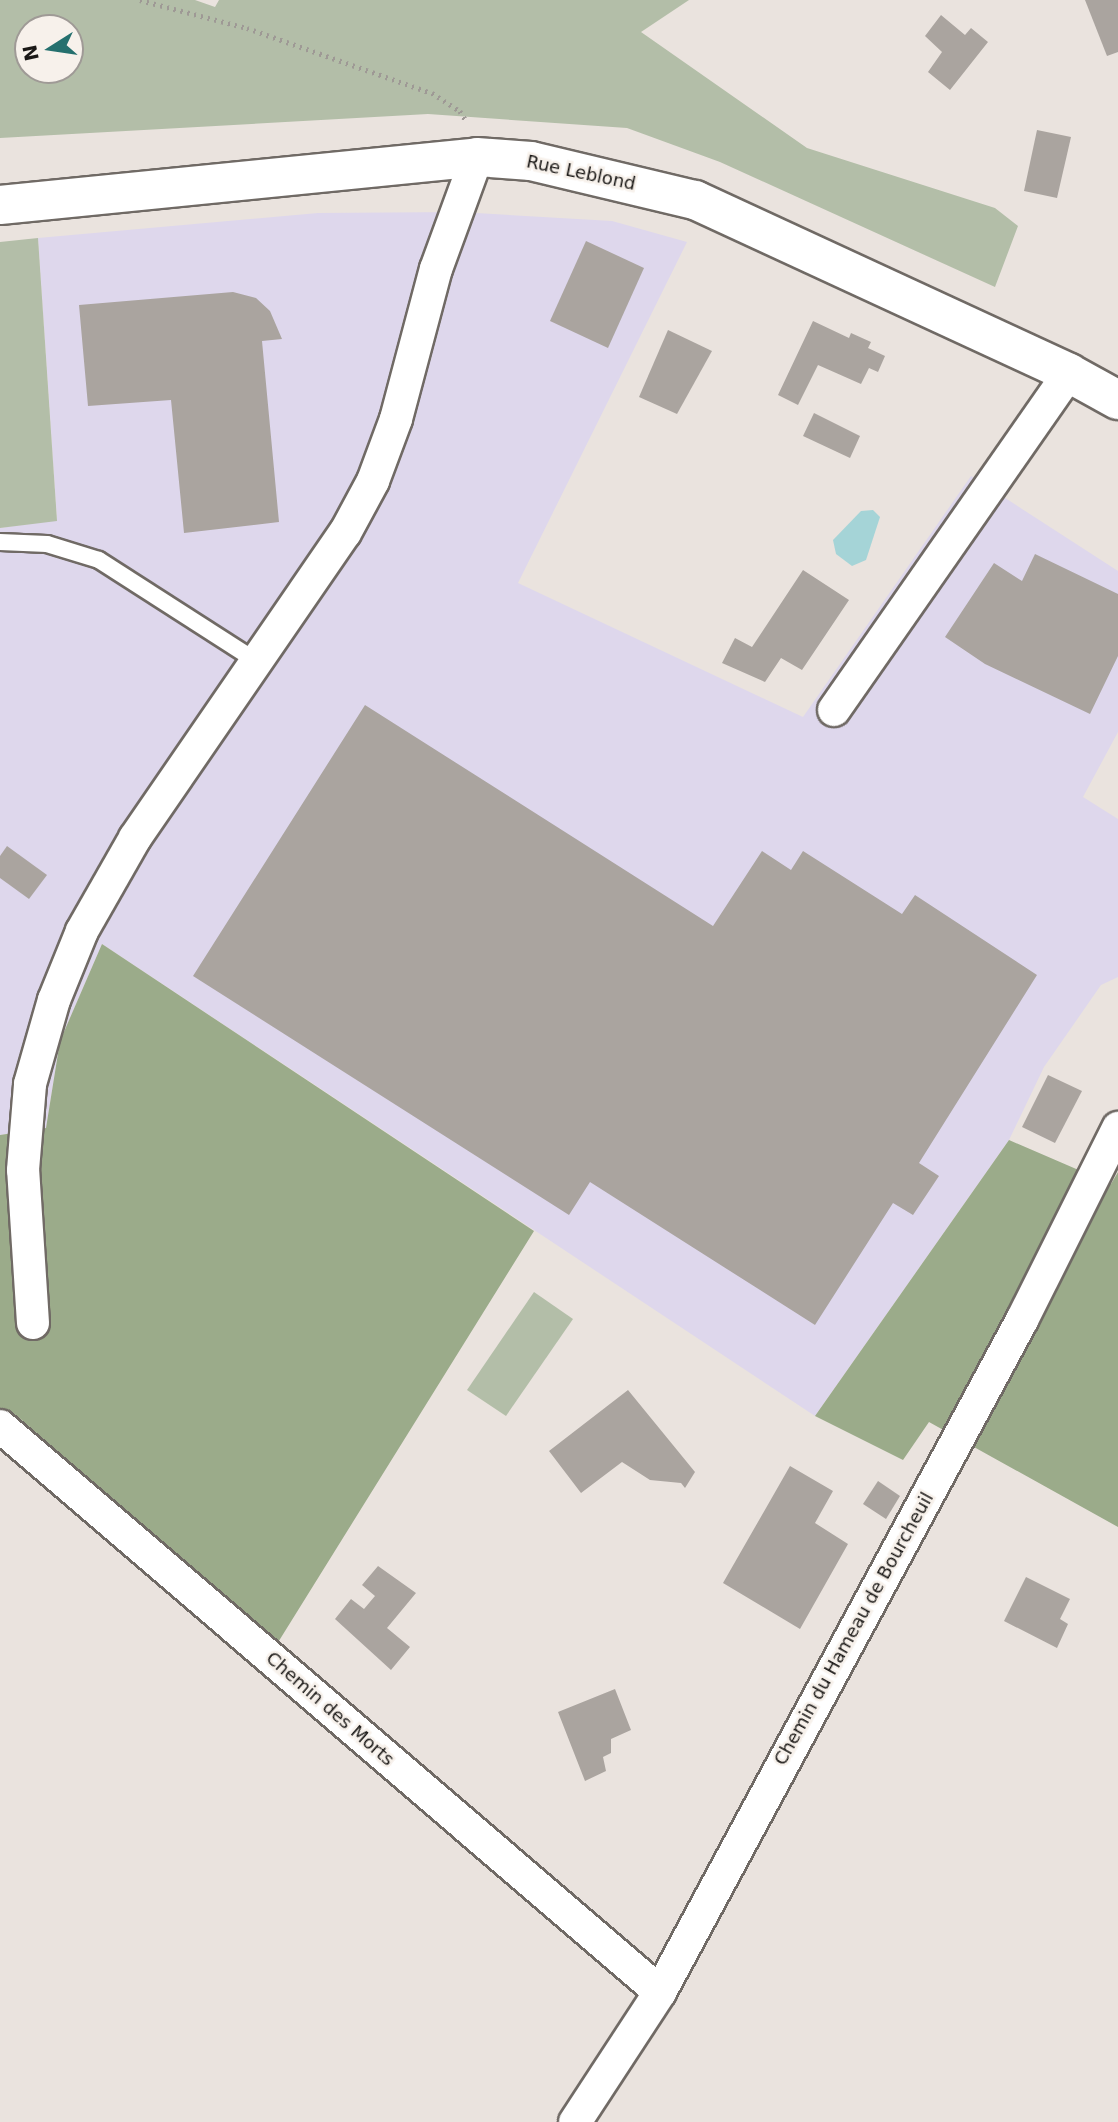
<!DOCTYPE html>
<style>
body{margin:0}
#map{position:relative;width:1118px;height:2122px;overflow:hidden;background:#eae3de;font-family:"DejaVu Sans",sans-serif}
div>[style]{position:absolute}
.industrial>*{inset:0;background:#ded7ec}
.green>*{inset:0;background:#b3bea8}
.forest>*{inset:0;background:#9bab8a}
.water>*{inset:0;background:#a5d4d7}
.building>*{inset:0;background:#aaa49f}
.path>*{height:4.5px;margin-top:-2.25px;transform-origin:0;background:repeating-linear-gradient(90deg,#9e9995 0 2px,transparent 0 7px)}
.roads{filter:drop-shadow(2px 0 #706a65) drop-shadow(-2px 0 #706a65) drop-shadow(0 2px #706a65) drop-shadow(0 -2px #706a65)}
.service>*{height:16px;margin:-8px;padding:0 8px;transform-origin:8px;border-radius:8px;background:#fff}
.minor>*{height:32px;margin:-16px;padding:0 16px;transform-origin:16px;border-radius:16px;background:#fff}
.secondary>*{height:38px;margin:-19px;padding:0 19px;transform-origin:19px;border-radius:19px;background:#fff}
span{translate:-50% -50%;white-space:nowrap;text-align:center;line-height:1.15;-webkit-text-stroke:5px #f7f1eb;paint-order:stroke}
.street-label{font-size:18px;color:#1a1816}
.north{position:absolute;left:14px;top:14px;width:70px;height:70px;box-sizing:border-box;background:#f7f1eb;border:2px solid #9f9a96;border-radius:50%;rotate:258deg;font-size:19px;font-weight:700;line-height:28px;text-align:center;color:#1a1816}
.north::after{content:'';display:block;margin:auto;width:24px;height:32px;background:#25706e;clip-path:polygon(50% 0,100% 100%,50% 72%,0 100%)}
</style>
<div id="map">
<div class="industrial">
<i style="clip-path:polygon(459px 212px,612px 221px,687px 242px,518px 583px,803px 717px,971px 476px,1118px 571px,1118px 732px,1083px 797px,1118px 819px,1118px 977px,1101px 985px,1044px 1067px,1009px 1140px,815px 1416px,102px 944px,60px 1041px,46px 1128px,0 1135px,0 528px,57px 520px,38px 238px,318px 213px)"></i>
</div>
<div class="green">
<i style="clip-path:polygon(evenodd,0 0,195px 0,215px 7px,219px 0,689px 0,641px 32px,807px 148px,995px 208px,1018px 226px,995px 287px,720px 162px,627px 128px,428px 114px,0 138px,0 0,28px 28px,70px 28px,70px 70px,28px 70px,28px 28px)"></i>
<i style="clip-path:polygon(38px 238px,57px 521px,0 528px,0 242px)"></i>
<i style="clip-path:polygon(534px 1292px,573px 1319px,506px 1416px,467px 1390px)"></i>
</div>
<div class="forest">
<i style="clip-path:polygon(102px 944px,534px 1231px,277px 1644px,16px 1415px,0 1413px,0 1135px,46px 1128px,60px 1041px)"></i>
<i style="clip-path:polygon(1009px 1140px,1111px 1184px,1118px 1172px,1118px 1527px,929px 1422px,903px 1460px,815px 1416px)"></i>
</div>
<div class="water">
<i style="clip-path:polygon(873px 510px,880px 517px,866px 560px,852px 566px,836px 554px,833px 540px,861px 511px)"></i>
</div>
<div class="building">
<i style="clip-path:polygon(1085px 0,1118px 0,1118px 52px,1107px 56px)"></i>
<i style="clip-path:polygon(941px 15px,965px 35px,971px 28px,988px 42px,950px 90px,928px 72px,942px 52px,925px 36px)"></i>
<i style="clip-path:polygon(1037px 130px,1071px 137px,1057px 198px,1024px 191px)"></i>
<i style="clip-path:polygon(586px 241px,644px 268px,608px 348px,550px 321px)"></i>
<i style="clip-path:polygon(233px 292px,256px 298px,270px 311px,282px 339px,262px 341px,279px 522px,184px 533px,171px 400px,88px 406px,79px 305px)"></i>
<i style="clip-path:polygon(813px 321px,849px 338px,851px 333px,871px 342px,868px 348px,885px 356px,878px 372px,869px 368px,861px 384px,818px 365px,798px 405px,778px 395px)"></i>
<i style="clip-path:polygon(668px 330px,712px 351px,677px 414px,639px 397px)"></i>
<i style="clip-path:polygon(814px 413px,860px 436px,850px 458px,803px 436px)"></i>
<i style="clip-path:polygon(1035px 554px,1118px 594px,1118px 656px,1090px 714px,985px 664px,945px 637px,994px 563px,1022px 581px)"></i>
<i style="clip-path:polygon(803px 570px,849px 600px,802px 670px,781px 658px,765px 682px,722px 663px,735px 638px,752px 647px)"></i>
<i style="clip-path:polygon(365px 705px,713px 926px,762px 851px,791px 870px,803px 851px,902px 914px,915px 895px,1037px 975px,919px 1163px,939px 1176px,913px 1215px,893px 1203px,815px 1325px,590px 1182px,569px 1215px,193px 976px)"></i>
<i style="clip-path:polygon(7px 846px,47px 875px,29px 899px,0 878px,0 856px)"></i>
<i style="clip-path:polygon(1048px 1075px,1082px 1091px,1055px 1143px,1022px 1127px)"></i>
<i style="clip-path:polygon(628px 1390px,695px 1472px,685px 1488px,681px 1483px,650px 1480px,622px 1462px,581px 1493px,549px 1451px)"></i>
<i style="clip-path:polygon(790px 1466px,833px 1491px,815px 1523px,848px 1544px,800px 1629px,723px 1583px)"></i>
<i style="clip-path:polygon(878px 1481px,900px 1496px,886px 1519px,863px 1504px)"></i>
<i style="clip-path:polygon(378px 1566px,416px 1593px,387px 1628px,410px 1647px,391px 1670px,335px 1619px,351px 1599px,364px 1609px,375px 1596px,362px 1585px)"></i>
<i style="clip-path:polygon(1026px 1577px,1070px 1599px,1060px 1619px,1068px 1624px,1057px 1648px,1004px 1621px)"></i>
<i style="clip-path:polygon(615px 1689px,631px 1730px,611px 1739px,611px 1753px,603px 1757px,606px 1771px,585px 1781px,558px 1712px)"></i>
</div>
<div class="path">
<i style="left:140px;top:0;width:111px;rotate:14.7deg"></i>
<i style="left:247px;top:28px;width:196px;rotate:19.4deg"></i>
<i style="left:432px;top:93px;width:33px;rotate:33deg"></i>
<i style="left:460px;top:111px;width:13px;rotate:58deg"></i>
</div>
<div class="roads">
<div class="service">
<i style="left:0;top:542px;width:47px;rotate:2.4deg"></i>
<i style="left:47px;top:544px;width:54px;rotate:17.1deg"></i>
<i style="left:99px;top:560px;width:189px;rotate:32.7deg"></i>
</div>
<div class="minor">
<i style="left:834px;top:710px;width:411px;rotate:-55.1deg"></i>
<i style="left:33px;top:1323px;width:153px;rotate:-93.7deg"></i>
<i style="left:23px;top:1170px;width:86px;rotate:-85.3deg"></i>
<i style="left:30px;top:1084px;width:87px;rotate:-74.1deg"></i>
<i style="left:54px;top:1000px;width:74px;rotate:-67.9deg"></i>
<i style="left:82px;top:931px;width:107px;rotate:-60.3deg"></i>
<i style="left:135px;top:838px;width:370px;rotate:-55.5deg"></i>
<i style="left:345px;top:533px;width:59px;rotate:-61.7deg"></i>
<i style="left:373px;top:481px;width:66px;rotate:-69.6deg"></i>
<i style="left:396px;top:419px;width:155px;rotate:-75.1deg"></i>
<i style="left:436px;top:269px;width:119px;rotate:-69.9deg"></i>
<i style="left:0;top:1426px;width:869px;rotate:40.62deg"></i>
<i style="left:575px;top:2122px;width:155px;rotate:-56.8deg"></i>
<i style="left:660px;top:1992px;width:763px;rotate:-61.69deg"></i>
<i style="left:1022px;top:1320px;width:215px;rotate:-63.4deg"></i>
</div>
<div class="secondary">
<i style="left:0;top:205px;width:479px;rotate:-5.7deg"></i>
<i style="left:477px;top:157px;width:54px;rotate:4.2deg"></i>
<i style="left:531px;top:161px;width:169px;rotate:13.4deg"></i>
<i style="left:695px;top:200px;width:412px;rotate:24.8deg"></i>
<i style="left:1069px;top:373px;width:56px;rotate:28.9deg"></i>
</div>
</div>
<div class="street-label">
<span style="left:581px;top:173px;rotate:12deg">Rue Leblond</span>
<span style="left:854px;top:1629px;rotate:-61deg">Chemin du Hameau de Bourcheuil</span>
<span style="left:330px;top:1709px;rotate:41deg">Chemin des Morts</span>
</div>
<div class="north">N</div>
</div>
